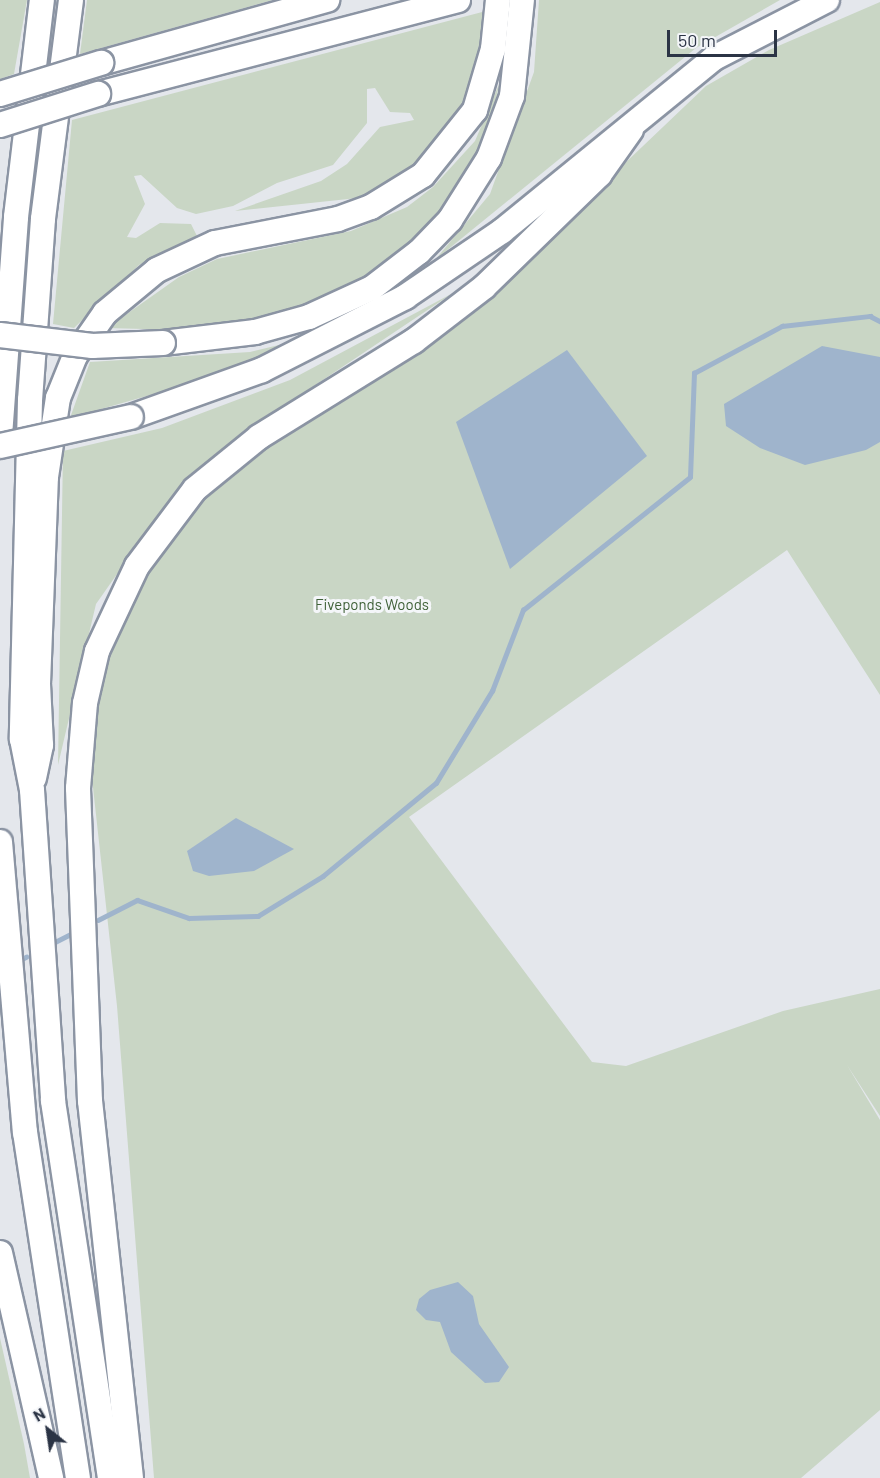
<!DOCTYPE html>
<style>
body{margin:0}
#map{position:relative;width:880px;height:1478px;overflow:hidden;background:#e4e7ec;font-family:Barlow,sans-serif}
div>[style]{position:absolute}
.green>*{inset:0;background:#c9d6c5}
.water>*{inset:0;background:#9fb4cc}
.stream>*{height:4.5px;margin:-2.25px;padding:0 2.25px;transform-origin:2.25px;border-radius:2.25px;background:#9fb4cc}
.roads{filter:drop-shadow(2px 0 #8b94a3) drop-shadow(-2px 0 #8b94a3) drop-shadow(0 2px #8b94a3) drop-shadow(0 -2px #8b94a3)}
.highway>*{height:24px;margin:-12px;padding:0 12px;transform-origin:12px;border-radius:12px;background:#fff}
.bridges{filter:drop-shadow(2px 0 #8b94a3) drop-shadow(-2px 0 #8b94a3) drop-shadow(0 2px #8b94a3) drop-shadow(0 -2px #8b94a3)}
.highway-bridge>*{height:24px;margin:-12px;padding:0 12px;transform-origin:12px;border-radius:12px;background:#fff}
span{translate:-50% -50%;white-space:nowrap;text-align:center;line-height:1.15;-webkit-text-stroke:6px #f4f6f9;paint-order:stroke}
.park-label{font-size:15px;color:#3f6138}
.north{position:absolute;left:18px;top:1400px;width:60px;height:60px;-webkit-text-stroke:4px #f4f6f9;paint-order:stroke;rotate:330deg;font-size:16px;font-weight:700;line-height:24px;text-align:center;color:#2b3445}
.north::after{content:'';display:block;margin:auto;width:21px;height:27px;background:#2b3445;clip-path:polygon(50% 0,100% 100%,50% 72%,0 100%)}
.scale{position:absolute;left:667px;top:30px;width:110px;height:27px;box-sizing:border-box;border:3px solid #2b3445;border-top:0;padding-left:8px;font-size:18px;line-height:21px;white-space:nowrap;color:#2b3445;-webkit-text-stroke:4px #f4f6f9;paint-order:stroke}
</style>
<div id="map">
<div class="green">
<i style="clip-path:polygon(0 0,27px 0,14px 74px,0 79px)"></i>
<i style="clip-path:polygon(87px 0,273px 0,80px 54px)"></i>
<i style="clip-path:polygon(539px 0,780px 0,696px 48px,435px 260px,490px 194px,534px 72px)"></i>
<i style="clip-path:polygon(880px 2px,880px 695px,787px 550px,409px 817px,592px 1062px,626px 1066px,783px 1011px,880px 989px,880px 1116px,847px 1065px,880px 1120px,880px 1410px,801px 1478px,154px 1478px,117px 1006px,89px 751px,110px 652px,147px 566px,192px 504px,270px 437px,538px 246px,706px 86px,769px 50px)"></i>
<i style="clip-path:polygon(486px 11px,468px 101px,416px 168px,367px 197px,235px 211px,321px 181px,347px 164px,380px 127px,414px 120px,410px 113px,390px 112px,375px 88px,367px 89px,367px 123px,333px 165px,277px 183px,233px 206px,196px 214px,177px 208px,141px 175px,134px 176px,145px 204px,127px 237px,136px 238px,160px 223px,191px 224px,197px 236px,139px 265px,74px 328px,53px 324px,72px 120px)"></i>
<i style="clip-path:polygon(500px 82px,484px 146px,438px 217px,355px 287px,267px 319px,180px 330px,107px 328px,179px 277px,217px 259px,351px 231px,407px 207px,433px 187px,475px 141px)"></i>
<i style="clip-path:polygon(453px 293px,254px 426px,165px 506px,96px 604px,58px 765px,63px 451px,162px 428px,290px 380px)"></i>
<i style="clip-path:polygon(304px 339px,199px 381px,70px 418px,90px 362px,250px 352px)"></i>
<i style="clip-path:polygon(0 1338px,24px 1444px,30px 1478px,0 1478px)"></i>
</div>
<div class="water">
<i style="clip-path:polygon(822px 346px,880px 357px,880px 442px,866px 450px,805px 465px,760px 448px,726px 426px,724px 404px)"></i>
<i style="clip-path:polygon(567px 350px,647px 456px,510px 569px,456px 422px)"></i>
<i style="clip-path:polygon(236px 818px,294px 849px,254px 871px,209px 876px,193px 871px,187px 851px)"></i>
<i style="clip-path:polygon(458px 1282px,473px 1296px,479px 1324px,509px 1367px,499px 1382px,485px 1383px,451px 1352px,440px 1322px,426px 1320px,416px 1310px,419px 1299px,430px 1290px)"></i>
</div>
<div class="stream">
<i style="left:98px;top:920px;width:44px;rotate:-27.1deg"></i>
<i style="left:137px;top:900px;width:55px;rotate:19.1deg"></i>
<i style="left:189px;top:918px;width:69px;rotate:-1.7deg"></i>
<i style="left:258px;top:916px;width:76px;rotate:-31.6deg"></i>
<i style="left:323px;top:876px;width:146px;rotate:-39.5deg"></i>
<i style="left:436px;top:783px;width:108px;rotate:-58.7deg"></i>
<i style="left:492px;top:691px;width:87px;rotate:-69.1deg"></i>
<i style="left:523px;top:610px;width:213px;rotate:-38.5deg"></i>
<i style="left:690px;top:477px;width:104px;rotate:-87.8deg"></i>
<i style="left:694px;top:373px;width:100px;rotate:-28.1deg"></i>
<i style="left:782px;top:326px;width:89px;rotate:-6.5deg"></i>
<i style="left:870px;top:316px;width:11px;rotate:27deg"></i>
<i style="left:55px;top:942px;width:16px;rotate:-27deg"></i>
<i style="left:20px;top:960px;width:7px;rotate:-27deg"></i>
</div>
<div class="roads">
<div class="highway">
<i style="left:71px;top:0;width:221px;rotate:97.3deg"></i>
<i style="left:43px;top:219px;width:181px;rotate:94.1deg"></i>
<i style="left:30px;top:400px;width:339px;rotate:91.4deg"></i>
<i style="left:22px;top:739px;width:52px;rotate:78.9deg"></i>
<i style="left:32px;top:790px;width:312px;rotate:86.1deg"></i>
<i style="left:53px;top:1101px;width:381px;rotate:81.4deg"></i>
<i style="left:101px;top:63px;width:235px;rotate:-15.6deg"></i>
<i style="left:98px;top:94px;width:372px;rotate:-14.6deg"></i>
<i style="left:163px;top:343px;width:93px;rotate:-6.8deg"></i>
<i style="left:255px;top:332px;width:56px;rotate:-15.5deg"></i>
<i style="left:309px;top:317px;width:69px;rotate:-24.7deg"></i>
<i style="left:372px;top:288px;width:59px;rotate:-37.5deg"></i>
<i style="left:419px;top:252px;width:45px;rotate:-45.9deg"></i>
<i style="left:450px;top:220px;width:73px;rotate:-57.8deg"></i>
<i style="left:489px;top:158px;width:66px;rotate:-69.6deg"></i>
<i style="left:512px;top:96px;width:97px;rotate:-84.1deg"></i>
<i style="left:131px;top:417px;width:139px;rotate:-19.7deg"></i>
<i style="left:262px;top:370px;width:161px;rotate:-27deg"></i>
<i style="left:405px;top:297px;width:117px;rotate:-34.2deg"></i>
<i style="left:502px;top:231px;width:274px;rotate:-39.2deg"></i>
<i style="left:714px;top:58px;width:127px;rotate:-27.2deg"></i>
<i style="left:0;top:436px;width:220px;rotate:-85.8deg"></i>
<i style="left:16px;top:217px;width:219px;rotate:-83.2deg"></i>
<i style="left:34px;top:778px;width:34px;rotate:-78deg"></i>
<i style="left:41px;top:745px;width:61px;rotate:-92.8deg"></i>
<i style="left:38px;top:684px;width:207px;rotate:-87.8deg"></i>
<i style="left:46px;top:477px;width:80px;rotate:-81.4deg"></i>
<i style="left:58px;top:398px;width:45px;rotate:-68deg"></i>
<i style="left:75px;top:356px;width:52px;rotate:-55.1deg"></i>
<i style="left:105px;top:313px;width:67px;rotate:-39.6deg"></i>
<i style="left:157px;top:270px;width:64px;rotate:-25deg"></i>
<i style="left:215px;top:243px;width:125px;rotate:-11deg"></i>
<i style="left:338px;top:219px;width:35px;rotate:-20deg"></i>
<i style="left:371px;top:207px;width:61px;rotate:-31.6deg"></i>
<i style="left:423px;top:175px;width:83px;rotate:-51.3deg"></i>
<i style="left:475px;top:110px;width:64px;rotate:-73.6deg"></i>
<i style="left:493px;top:49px;width:49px;rotate:-84.2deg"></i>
<i style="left:0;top:842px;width:291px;rotate:85.1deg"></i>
<i style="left:25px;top:1132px;width:350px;rotate:81.3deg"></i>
<i style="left:0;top:1253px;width:231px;rotate:77.2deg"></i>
<i style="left:131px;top:1478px;width:379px;rotate:-96.2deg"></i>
<i style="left:90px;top:1101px;width:313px;rotate:-92.2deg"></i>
<i style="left:78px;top:788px;width:85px;rotate:-85.3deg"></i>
<i style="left:85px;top:703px;width:53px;rotate:-77deg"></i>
<i style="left:97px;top:651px;width:94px;rotate:-64.8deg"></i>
<i style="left:137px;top:566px;width:96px;rotate:-53deg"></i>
<i style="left:195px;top:489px;width:82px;rotate:-39.1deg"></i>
<i style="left:259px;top:437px;width:182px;rotate:-31.8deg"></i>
<i style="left:414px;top:341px;width:88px;rotate:-37.6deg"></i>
<i style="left:484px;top:287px;width:161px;rotate:-44.2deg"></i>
<i style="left:599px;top:175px;width:55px;rotate:-54.6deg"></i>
</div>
</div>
<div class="bridges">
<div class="highway-bridge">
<i style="left:0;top:94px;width:106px;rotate:-17.1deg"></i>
<i style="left:0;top:125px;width:103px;rotate:-17.6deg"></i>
<i style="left:0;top:335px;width:93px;rotate:6.8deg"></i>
<i style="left:92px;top:346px;width:71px;rotate:-2.4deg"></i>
<i style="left:0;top:446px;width:134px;rotate:-12.5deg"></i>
</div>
</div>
<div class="park-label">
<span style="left:372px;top:605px">Fiveponds Woods</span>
</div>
<div class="north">N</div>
<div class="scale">50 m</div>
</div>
